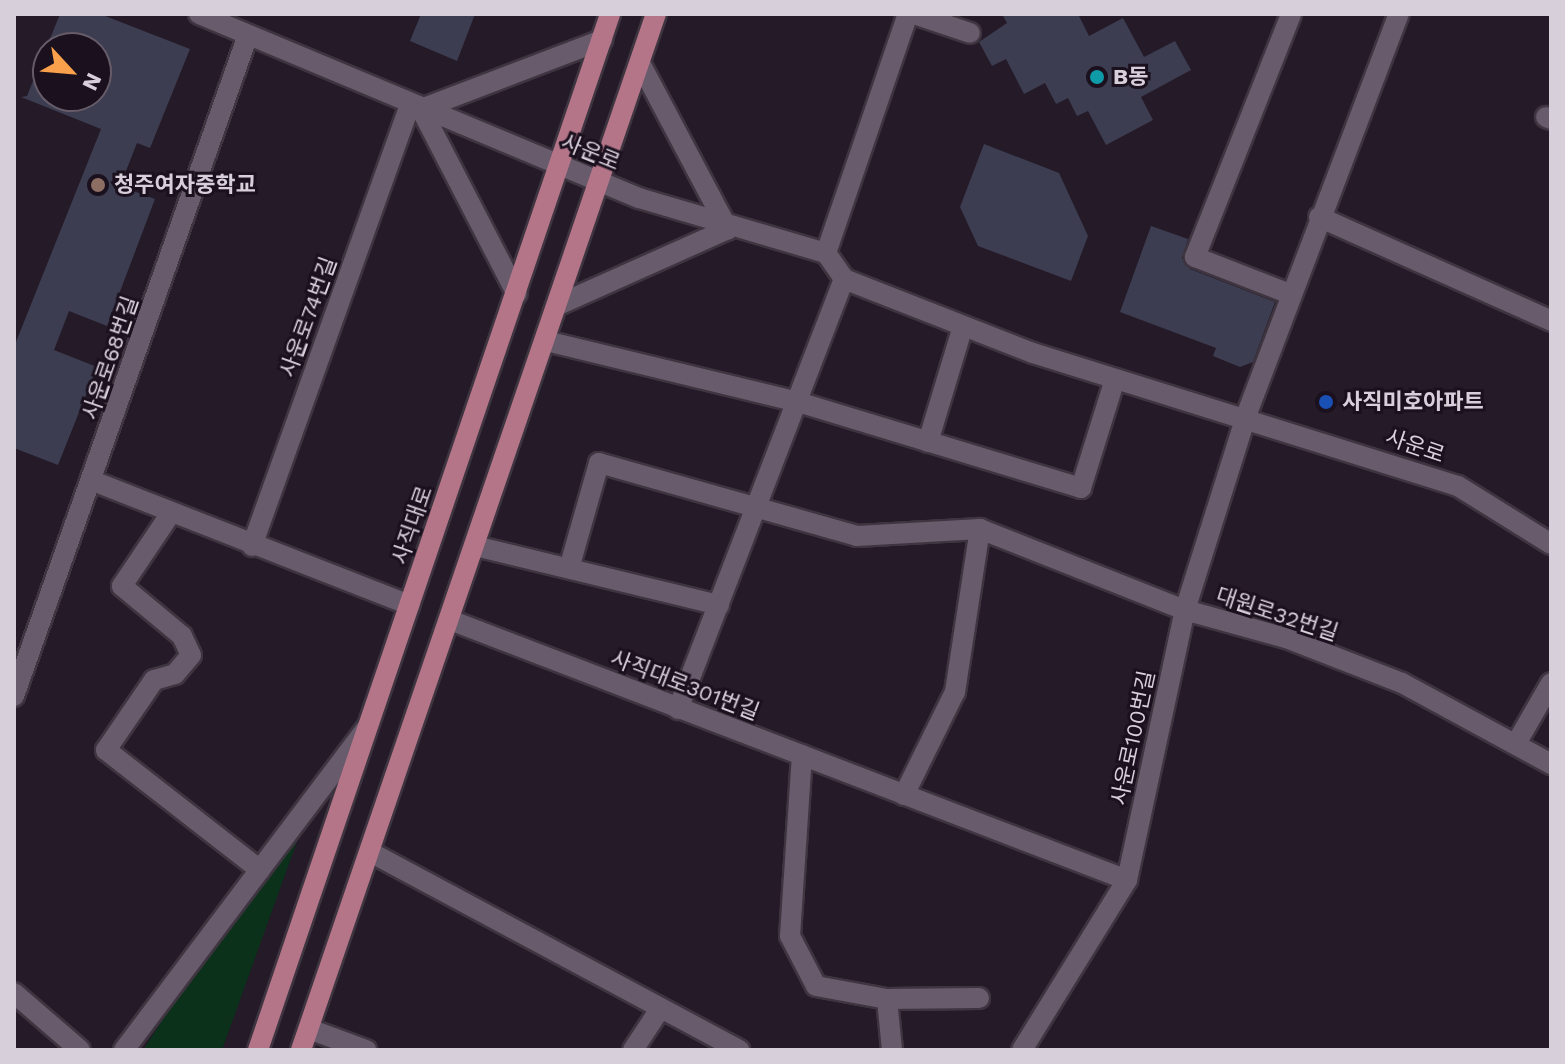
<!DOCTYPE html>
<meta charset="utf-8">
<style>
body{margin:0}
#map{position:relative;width:1565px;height:1064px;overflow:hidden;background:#251a28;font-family:"Work Sans","Noto Sans KR",sans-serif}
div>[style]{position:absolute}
.green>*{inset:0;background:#0b311b}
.building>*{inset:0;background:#3c3d50}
.roads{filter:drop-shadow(2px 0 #3e3540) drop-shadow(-2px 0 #3e3540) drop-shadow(0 2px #3e3540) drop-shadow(0 -2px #3e3540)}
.minor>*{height:20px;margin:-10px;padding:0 10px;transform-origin:10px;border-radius:10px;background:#685b6c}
.major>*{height:20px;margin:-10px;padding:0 10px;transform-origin:10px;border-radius:10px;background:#b57588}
.dots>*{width:22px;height:22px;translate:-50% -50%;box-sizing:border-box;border:4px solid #1b101e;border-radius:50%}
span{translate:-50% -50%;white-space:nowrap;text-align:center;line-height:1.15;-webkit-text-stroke:6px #1b101e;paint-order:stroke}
.poi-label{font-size:22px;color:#d7cfd9;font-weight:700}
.left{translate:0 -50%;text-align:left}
.street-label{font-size:22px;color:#d7cfd9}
.frame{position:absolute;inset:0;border:16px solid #d7cfd9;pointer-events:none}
.north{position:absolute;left:32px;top:32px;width:80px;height:80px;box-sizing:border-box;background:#1b101e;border:2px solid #665c69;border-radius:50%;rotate:116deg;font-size:22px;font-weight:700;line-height:32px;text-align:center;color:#d7cfd9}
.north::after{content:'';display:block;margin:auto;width:28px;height:36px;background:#f8a04b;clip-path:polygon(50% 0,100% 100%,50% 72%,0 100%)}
</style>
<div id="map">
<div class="green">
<i style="clip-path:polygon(304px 822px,222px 1050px,143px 1050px,250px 886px)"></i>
</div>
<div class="building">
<i style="clip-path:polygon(evenodd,60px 14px,100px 14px,190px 49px,150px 148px,137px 143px,120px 186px,155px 199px,107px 326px,69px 311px,54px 350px,97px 367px,58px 465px,14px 448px,14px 347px,101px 129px,21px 97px,27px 96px,60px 14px,48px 48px,96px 48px,96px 96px,48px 96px,48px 48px)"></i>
<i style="clip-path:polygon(421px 14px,475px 14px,457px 61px,410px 41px)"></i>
<i style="clip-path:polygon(1002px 14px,1078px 14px,1089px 36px,1123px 18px,1144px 57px,1175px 41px,1191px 70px,1141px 97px,1153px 120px,1106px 145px,1088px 111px,1077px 116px,1068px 98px,1056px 104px,1045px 83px,1024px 94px,1006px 59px,992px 66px,979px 42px,1007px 23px)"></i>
<i style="clip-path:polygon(984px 144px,1059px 173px,1088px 236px,1071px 281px,978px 246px,960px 207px)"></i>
<i style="clip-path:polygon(1151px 226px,1188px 239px,1182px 258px,1190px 269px,1275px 302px,1253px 362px,1240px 367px,1213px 356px,1216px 348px,1120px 312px)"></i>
</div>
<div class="roads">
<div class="minor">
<i style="left:199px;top:14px;width:477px;rotate:22.7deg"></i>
<i style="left:639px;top:198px;width:195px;rotate:16.4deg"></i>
<i style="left:826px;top:253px;width:32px;rotate:55deg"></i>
<i style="left:844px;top:279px;width:203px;rotate:21.4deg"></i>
<i style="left:1033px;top:353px;width:445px;rotate:17.4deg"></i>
<i style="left:1458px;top:486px;width:110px;rotate:31.9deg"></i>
<i style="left:914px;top:14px;width:59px;rotate:18.7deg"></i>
<i style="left:641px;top:65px;width:186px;rotate:62.1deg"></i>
<i style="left:421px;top:109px;width:208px;rotate:62.6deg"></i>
<i style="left:421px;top:109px;width:194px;rotate:-20.9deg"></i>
<i style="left:1546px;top:117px;width:5px;rotate:22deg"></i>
<i style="left:1319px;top:217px;width:254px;rotate:24.1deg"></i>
<i style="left:826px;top:253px;width:253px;rotate:-71.1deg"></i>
<i style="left:1290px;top:294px;width:102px;rotate:-158.7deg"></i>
<i style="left:1195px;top:257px;width:261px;rotate:-68.4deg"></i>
<i style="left:558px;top:305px;width:186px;rotate:-24.1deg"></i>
<i style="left:546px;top:341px;width:259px;rotate:13.6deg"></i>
<i style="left:798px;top:402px;width:296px;rotate:16.9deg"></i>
<i style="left:1081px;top:488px;width:114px;rotate:-72.7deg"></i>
<i style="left:928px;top:442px;width:121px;rotate:-73.2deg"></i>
<i style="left:93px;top:481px;width:340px;rotate:21.4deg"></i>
<i style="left:171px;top:513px;width:88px;rotate:123.9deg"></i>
<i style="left:122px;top:586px;width:78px;rotate:39.8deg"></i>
<i style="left:182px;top:636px;width:21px;rotate:65deg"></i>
<i style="left:191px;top:655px;width:25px;rotate:130deg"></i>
<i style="left:175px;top:674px;width:22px;rotate:164deg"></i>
<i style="left:154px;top:680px;width:85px;rotate:124.4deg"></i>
<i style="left:106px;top:750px;width:195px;rotate:37.9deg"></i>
<i style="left:252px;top:546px;width:469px;rotate:-70.3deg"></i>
<i style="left:475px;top:546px;width:251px;rotate:13.6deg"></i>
<i style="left:570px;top:565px;width:106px;rotate:-74.1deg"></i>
<i style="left:599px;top:463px;width:268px;rotate:15.8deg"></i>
<i style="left:857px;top:536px;width:123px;rotate:-3.3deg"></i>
<i style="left:980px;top:529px;width:220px;rotate:21.6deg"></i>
<i style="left:1185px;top:610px;width:105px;rotate:15.5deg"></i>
<i style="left:1286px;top:638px;width:124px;rotate:21.2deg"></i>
<i style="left:1402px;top:683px;width:170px;rotate:28.5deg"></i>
<i style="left:450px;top:620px;width:725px;rotate:21.01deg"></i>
<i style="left:14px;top:696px;width:701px;rotate:-70.51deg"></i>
<i style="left:678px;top:709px;width:461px;rotate:-68.9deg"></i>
<i style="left:1517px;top:742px;width:68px;rotate:-60deg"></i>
<i style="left:802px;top:755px;width:181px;rotate:93.8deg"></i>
<i style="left:790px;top:936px;width:56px;rotate:62.5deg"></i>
<i style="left:816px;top:986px;width:72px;rotate:10.4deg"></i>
<i style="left:887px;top:999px;width:51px;rotate:84.4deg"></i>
<i style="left:904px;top:795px;width:115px;rotate:-63.7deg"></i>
<i style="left:955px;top:692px;width:165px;rotate:-81.3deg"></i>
<i style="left:370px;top:852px;width:419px;rotate:28.2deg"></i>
<i style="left:14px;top:993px;width:87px;rotate:40.8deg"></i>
<i style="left:887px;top:999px;width:92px;rotate:-0.6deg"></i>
<i style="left:309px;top:1029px;width:61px;rotate:20.2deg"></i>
<i style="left:124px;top:1050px;width:401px;rotate:-53deg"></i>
<i style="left:633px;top:1050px;width:49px;rotate:-56.6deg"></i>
<i style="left:1022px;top:1050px;width:200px;rotate:-58.3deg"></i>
<i style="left:1127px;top:880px;width:276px;rotate:-77.9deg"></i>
<i style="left:1185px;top:610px;width:203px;rotate:-72.5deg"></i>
<i style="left:1246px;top:416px;width:430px;rotate:-69.2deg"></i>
</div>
<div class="major">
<i style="left:258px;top:1050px;width:1094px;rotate:-71.23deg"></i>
<i style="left:301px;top:1050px;width:1095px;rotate:-71.09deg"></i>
</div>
</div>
<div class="dots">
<i style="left:1097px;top:77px;background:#0f9aa8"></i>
<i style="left:98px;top:185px;background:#8d6e63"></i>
<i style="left:1326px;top:402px;background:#1a4fb4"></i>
</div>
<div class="poi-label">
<span class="left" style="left:1113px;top:77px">B동</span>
<span class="left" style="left:114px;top:185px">청주여자중학교</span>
<span class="left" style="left:1342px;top:402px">사직미호아파트</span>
</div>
<div class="street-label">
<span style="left:591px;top:152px;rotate:22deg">사운로</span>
<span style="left:308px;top:317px;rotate:-70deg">사운로74번길</span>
<span style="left:110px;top:358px;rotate:-71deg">사운로68번길</span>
<span style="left:1415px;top:446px;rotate:19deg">사운로</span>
<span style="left:412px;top:525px;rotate:-71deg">사직대로</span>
<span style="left:1277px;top:614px;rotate:18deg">대원로32번길</span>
<span style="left:685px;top:685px;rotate:21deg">사직대로301번길</span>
<span style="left:1133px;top:738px;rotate:-78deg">사운로100번길</span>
</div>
<div class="frame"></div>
<div class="north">N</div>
</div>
